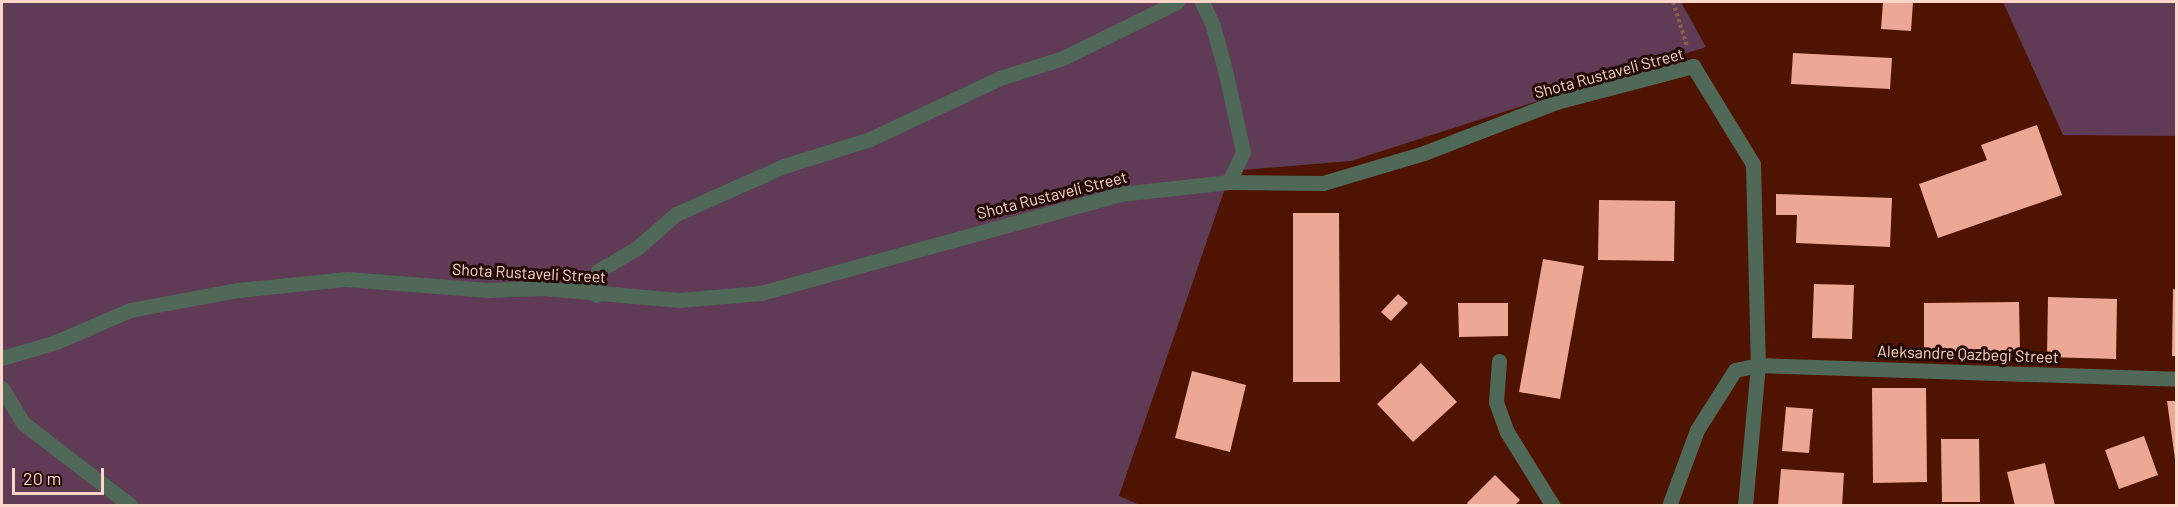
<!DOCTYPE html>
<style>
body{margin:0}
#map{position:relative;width:2178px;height:507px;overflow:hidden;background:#4f1301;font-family:Barlow,sans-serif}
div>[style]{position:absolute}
.green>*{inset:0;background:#5f3b56}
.building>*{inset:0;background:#eca894}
.path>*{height:4px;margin-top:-2px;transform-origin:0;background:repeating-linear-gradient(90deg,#915e4e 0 3px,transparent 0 6px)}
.minor>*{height:15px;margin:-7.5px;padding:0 7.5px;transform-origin:7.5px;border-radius:7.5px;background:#4f6858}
span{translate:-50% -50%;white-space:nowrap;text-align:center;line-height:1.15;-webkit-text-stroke:6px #240a04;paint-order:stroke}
.street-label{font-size:16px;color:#fcd5c9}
.frame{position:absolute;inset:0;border:3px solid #fcd5c9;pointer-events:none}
.scale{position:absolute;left:12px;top:468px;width:92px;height:27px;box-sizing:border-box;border:3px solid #fcd5c9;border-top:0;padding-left:8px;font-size:18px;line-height:21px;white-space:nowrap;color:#fcd5c9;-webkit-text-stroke:4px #240a04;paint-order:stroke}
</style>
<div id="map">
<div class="green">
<i style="clip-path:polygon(2px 2px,1681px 2px,1706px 47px,1351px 161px,1231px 171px,1119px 496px,1140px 505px,2px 506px)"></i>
<i style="clip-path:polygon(2003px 2px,2176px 2px,2176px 136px,2063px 135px)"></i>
</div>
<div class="building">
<i style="clip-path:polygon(1883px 2px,1913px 2px,1911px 31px,1881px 29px)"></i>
<i style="clip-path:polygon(1793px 53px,1892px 58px,1890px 89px,1791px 84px)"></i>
<i style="clip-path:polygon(2037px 125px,2062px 195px,1938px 238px,1919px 184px,1987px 160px,1981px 145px)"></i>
<i style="clip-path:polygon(1776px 194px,1892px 198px,1890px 247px,1796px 243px,1797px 215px,1776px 215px)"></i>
<i style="clip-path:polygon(1599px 200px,1675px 201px,1674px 261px,1598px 260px)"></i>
<i style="clip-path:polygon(1293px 213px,1339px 213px,1340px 382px,1293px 382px)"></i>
<i style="clip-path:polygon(1543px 259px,1584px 266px,1560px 399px,1519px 392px)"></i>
<i style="clip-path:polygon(1814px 284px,1854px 285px,1852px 339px,1812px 338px)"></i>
<i style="clip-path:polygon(2173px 289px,2176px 290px,2176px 356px,2172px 356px)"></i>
<i style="clip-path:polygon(1398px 294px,1408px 303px,1391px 321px,1381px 312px)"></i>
<i style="clip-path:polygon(2048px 297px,2117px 299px,2116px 359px,2047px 357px)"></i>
<i style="clip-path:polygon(2019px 302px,2020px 352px,1924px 352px,1924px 303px)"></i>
<i style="clip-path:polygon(1458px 303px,1508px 303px,1508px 336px,1459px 337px)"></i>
<i style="clip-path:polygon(1421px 363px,1457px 402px,1413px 442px,1377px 404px)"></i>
<i style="clip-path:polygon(1192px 371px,1246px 385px,1230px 452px,1175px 438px)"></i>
<i style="clip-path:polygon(1872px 388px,1926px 388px,1927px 482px,1873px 483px)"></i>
<i style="clip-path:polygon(2167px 401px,2176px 401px,2176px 459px,2175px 459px)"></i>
<i style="clip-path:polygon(1786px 407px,1813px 409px,1809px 453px,1782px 451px)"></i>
<i style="clip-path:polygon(2144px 436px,2158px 475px,2119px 489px,2105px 450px)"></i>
<i style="clip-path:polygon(1941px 439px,1979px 439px,1980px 502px,1942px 502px)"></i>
<i style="clip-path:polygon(2045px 463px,2055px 506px,2015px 506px,2007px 472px)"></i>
<i style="clip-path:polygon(1781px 469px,1844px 473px,1842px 506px,1778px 506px)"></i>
<i style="clip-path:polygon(1495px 475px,1520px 500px,1514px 506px,1469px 506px,1467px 503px)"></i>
</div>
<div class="path">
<i style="left:1673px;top:2px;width:46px;rotate:72.3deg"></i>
</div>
<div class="minor">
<i style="left:1202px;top:2px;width:26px;rotate:65deg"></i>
<i style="left:1213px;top:26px;width:50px;rotate:74.8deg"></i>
<i style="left:1226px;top:74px;width:80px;rotate:77.7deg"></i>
<i style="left:1243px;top:152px;width:33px;rotate:115deg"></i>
<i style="left:596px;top:295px;width:24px;rotate:-85deg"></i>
<i style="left:598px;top:271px;width:45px;rotate:-30.5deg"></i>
<i style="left:637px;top:248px;width:52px;rotate:-41.1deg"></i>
<i style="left:676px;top:214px;width:118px;rotate:-24deg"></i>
<i style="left:784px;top:166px;width:90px;rotate:-17.4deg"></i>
<i style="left:870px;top:139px;width:144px;rotate:-25.1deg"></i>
<i style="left:1000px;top:78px;width:66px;rotate:-17.6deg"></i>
<i style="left:1063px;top:58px;width:127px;rotate:-26.2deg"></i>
<i style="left:2px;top:358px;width:56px;rotate:-16.5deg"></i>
<i style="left:56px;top:342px;width:81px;rotate:-23.4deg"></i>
<i style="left:130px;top:310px;width:110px;rotate:-10.5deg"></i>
<i style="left:238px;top:290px;width:110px;rotate:-5.8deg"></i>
<i style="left:347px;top:279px;width:141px;rotate:4.5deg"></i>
<i style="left:488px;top:290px;width:56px;rotate:-2deg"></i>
<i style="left:544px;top:288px;width:136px;rotate:5.1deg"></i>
<i style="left:679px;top:300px;width:82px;rotate:-4.9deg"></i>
<i style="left:761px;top:293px;width:372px;rotate:-15.4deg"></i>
<i style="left:1120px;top:194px;width:110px;rotate:-6.3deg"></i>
<i style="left:1229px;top:182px;width:94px;rotate:0.6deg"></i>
<i style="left:1323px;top:183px;width:105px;rotate:-16.5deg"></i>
<i style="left:1424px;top:153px;width:142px;rotate:-21.1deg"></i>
<i style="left:1556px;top:102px;width:142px;rotate:-14.7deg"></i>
<i style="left:1693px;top:66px;width:115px;rotate:58.5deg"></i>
<i style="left:1753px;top:164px;width:201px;rotate:88.6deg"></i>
<i style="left:1758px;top:365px;width:142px;rotate:95.3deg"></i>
<i style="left:1499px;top:361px;width:41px;rotate:94.2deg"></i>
<i style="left:1496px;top:402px;width:32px;rotate:70deg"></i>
<i style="left:1507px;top:432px;width:87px;rotate:58.1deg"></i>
<i style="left:2px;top:388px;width:41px;rotate:59deg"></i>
<i style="left:23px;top:423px;width:136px;rotate:37.5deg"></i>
<i style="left:1669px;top:506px;width:81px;rotate:-69.8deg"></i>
<i style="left:1697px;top:430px;width:71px;rotate:-57.7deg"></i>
<i style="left:1735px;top:370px;width:24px;rotate:-12deg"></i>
<i style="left:1758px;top:365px;width:418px;rotate:1.9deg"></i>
</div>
<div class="street-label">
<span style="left:1609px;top:73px;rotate:-15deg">Shota Rustaveli Street</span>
<span style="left:1052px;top:195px;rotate:-14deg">Shota Rustaveli Street</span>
<span style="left:529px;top:273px;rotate:3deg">Shota Rustaveli Street</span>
<span style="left:1968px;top:354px;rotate:2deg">Aleksandre Qazbegi Street</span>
</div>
<div class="frame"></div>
<div class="scale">20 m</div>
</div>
